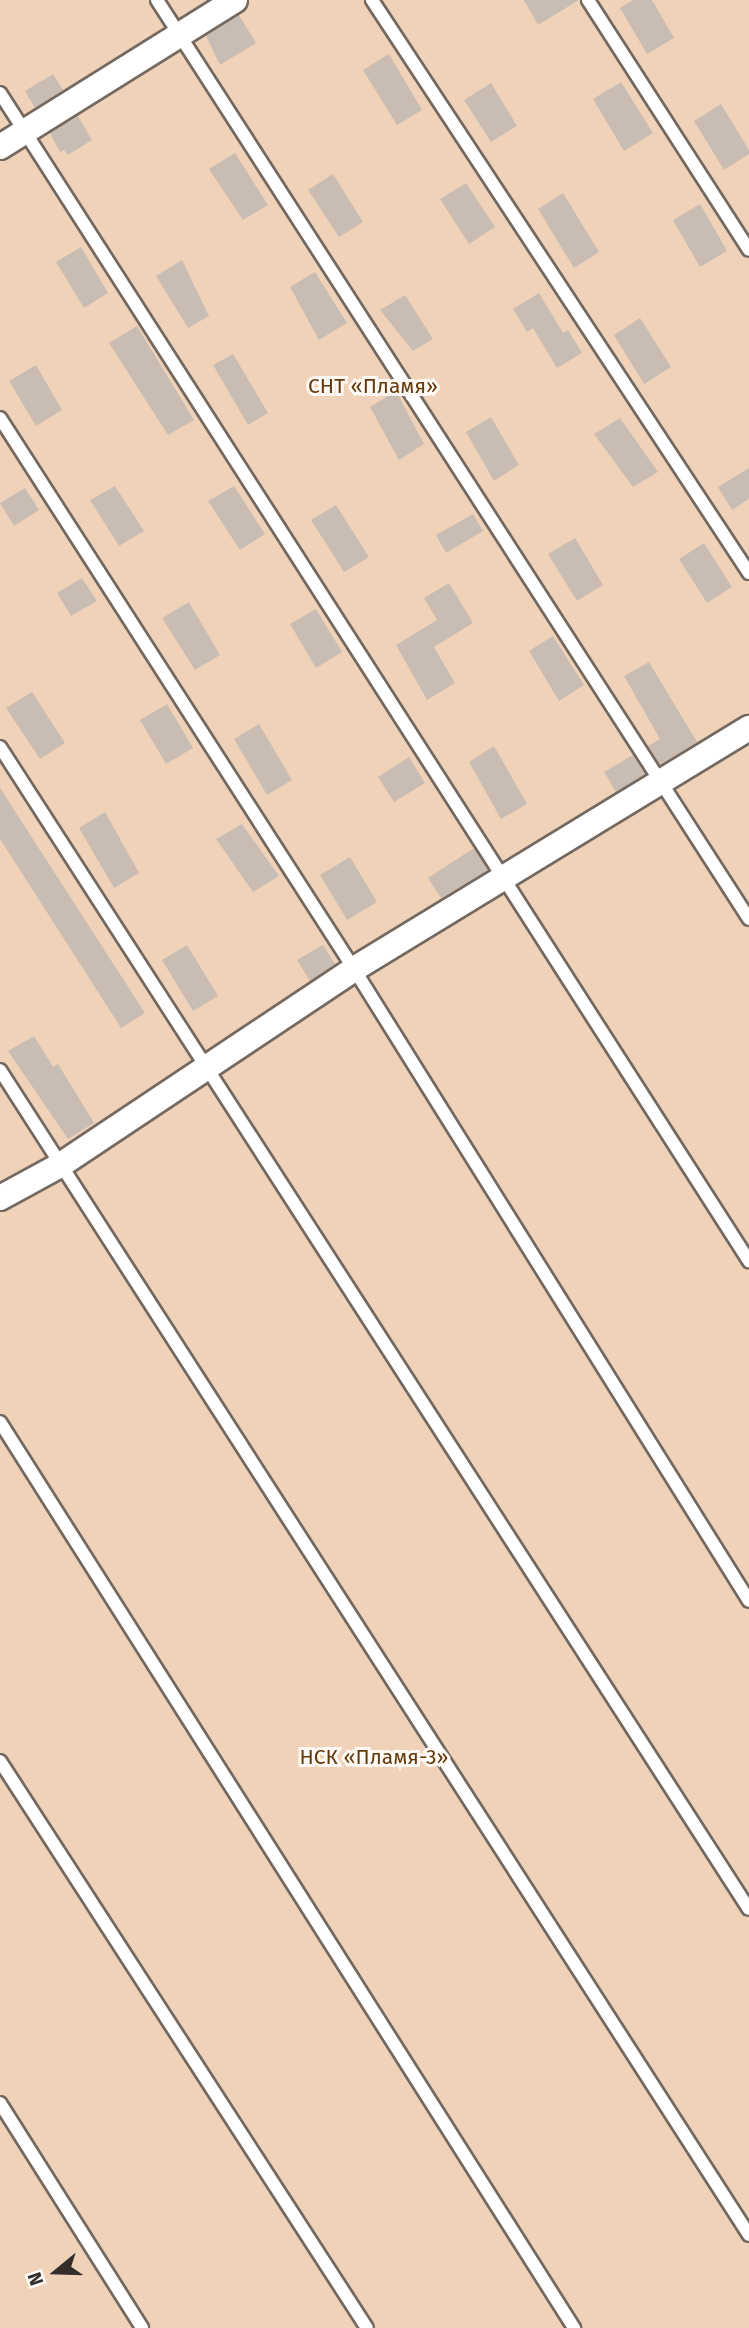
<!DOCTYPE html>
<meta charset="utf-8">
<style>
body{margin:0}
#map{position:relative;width:749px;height:2328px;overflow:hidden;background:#f7eae0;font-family:"Fira Sans",sans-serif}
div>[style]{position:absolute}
.green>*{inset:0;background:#f0d2b9}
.building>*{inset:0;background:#c9bdb3}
.roads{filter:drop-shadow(2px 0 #746960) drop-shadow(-2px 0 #746960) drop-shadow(0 2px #746960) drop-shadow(0 -2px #746960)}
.service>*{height:12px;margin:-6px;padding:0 6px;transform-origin:6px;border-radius:6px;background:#fff}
.minor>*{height:24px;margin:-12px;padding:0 12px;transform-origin:12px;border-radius:12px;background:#fff}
span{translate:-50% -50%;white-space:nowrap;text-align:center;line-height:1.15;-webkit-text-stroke:6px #fef9f5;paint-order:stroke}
.park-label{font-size:21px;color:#653a0a}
.north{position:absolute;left:21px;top:2237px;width:70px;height:70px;-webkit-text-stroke:5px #fef9f5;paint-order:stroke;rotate:251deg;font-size:19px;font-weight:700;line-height:28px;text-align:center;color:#332e2a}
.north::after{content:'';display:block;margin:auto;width:24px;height:32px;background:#332e2a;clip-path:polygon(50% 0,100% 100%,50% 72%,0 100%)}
</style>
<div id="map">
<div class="green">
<i style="clip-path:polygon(0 0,749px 0,749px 2328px,0 2328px)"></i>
</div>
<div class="building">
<i style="clip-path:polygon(524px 0,579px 0,538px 25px)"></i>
<i style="clip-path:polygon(633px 0,652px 0,674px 38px,647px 54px,620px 8px)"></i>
<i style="clip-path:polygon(239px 15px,256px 43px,220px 65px,206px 36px)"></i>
<i style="clip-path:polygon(389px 54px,422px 110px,397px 125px,363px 70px)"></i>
<i style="clip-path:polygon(53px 74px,63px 90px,35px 108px,25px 91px)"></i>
<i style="clip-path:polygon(621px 82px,653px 133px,624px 151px,593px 99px)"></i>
<i style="clip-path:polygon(491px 83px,517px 126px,491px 142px,464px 100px)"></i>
<i style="clip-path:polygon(721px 104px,749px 150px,749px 154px,724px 170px,694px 121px)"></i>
<i style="clip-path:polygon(78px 116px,92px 140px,68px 155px,64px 150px,60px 152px,50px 133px)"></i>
<i style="clip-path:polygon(235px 153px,268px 205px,243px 220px,209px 169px)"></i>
<i style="clip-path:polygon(333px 174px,363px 222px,339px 237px,308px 190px)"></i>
<i style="clip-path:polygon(466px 183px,495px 227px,469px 244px,440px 199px)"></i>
<i style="clip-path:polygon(563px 193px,599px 252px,574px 268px,538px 209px)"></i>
<i style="clip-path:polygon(700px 204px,727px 251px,700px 267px,673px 220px)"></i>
<i style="clip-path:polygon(81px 247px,108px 293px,84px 308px,56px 262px)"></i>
<i style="clip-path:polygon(182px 260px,209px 316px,188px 328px,156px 276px)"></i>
<i style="clip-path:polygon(315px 272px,347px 323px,319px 340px,290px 287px)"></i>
<i style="clip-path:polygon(539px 293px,563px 333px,568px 330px,582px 353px,557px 368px,533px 328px,527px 332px,513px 309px)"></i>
<i style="clip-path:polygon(405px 295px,433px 339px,413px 351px,380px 310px)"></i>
<i style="clip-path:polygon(640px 318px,671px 367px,644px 384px,614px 335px)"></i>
<i style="clip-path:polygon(137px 326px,194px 420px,168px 435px,109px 343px)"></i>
<i style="clip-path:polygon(233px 354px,268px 413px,248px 425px,213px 365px)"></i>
<i style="clip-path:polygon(36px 365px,62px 410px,36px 426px,9px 381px)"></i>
<i style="clip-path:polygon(396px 391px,424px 444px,399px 460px,370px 407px)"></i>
<i style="clip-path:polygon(491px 417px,519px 465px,494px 481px,466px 432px)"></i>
<i style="clip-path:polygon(620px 418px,658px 472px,633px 487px,594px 434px)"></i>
<i style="clip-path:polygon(749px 468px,749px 499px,732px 510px,718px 487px)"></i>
<i style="clip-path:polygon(115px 486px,144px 531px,119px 546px,90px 500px)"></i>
<i style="clip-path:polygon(234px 486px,265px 534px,240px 550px,208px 501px)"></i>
<i style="clip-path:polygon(25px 488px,39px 510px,14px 526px,0 503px)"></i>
<i style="clip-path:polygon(336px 505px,369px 557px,344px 572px,311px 520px)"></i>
<i style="clip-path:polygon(473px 514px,483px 531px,446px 553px,436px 535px)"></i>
<i style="clip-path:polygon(575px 538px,603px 585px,577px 601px,548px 554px)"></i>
<i style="clip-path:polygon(704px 543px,732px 587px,707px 603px,679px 559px)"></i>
<i style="clip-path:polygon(82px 578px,97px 601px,71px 616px,57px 593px)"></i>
<i style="clip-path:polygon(449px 583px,473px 623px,434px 647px,455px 683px,427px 700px,396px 645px,437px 620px,424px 598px)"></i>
<i style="clip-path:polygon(189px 602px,220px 655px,195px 670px,162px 618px)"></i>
<i style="clip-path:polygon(316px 609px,342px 652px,316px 668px,290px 624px)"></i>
<i style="clip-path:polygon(553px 636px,584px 685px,559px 701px,529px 651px)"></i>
<i style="clip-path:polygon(649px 662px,697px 742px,660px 765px,648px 746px,660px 739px,624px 676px)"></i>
<i style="clip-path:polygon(32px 692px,65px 743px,40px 759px,6px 708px)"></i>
<i style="clip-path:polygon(167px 704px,193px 748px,166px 764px,140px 720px)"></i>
<i style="clip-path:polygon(259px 724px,292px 780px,267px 795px,234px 739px)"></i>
<i style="clip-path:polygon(494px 746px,527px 804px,501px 819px,469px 762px)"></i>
<i style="clip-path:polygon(633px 755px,645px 774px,616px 792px,604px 772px)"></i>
<i style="clip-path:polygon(409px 757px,425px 783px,394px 802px,378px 777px)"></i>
<i style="clip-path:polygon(0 788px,145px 1013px,121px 1028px,0 839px)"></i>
<i style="clip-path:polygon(105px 812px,139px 873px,114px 888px,79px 828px)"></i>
<i style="clip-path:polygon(242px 824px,279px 876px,253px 892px,216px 839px)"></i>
<i style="clip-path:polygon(474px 848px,488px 870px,441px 898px,428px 878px)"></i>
<i style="clip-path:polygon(350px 857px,377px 902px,347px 920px,320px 875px)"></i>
<i style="clip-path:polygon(187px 945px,218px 996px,193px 1011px,162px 960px)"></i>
<i style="clip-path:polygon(323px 945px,335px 964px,310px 981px,297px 960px)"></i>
<i style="clip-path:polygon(34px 1036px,53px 1067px,58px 1064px,94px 1123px,68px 1139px,8px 1051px)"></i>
</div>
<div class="roads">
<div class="service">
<i style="left:157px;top:0;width:1093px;rotate:57.21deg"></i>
<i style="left:372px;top:0;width:686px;rotate:56.66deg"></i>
<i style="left:588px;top:0;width:297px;rotate:57.2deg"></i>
<i style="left:0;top:93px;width:1388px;rotate:57.33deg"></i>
<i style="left:0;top:418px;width:655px;rotate:57.28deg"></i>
<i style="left:354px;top:969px;width:745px;rotate:57.99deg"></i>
<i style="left:0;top:747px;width:1382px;rotate:57.2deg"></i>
<i style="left:0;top:1070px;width:1385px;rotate:57.26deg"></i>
<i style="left:0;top:1422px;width:1073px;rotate:57.64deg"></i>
<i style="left:0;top:1761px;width:675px;rotate:57.09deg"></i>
<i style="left:0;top:2103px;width:266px;rotate:57.7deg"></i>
</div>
<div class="minor">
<i style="left:0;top:147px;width:277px;rotate:-32deg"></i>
<i style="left:0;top:1198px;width:71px;rotate:-28.7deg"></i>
<i style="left:62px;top:1164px;width:351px;rotate:-33.7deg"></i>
<i style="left:354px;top:969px;width:463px;rotate:-31.4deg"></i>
</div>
</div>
<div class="park-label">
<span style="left:373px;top:386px">СНТ «Пламя»</span>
<span style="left:374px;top:1757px">НСК «Пламя-3»</span>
</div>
<div class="north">N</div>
</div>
